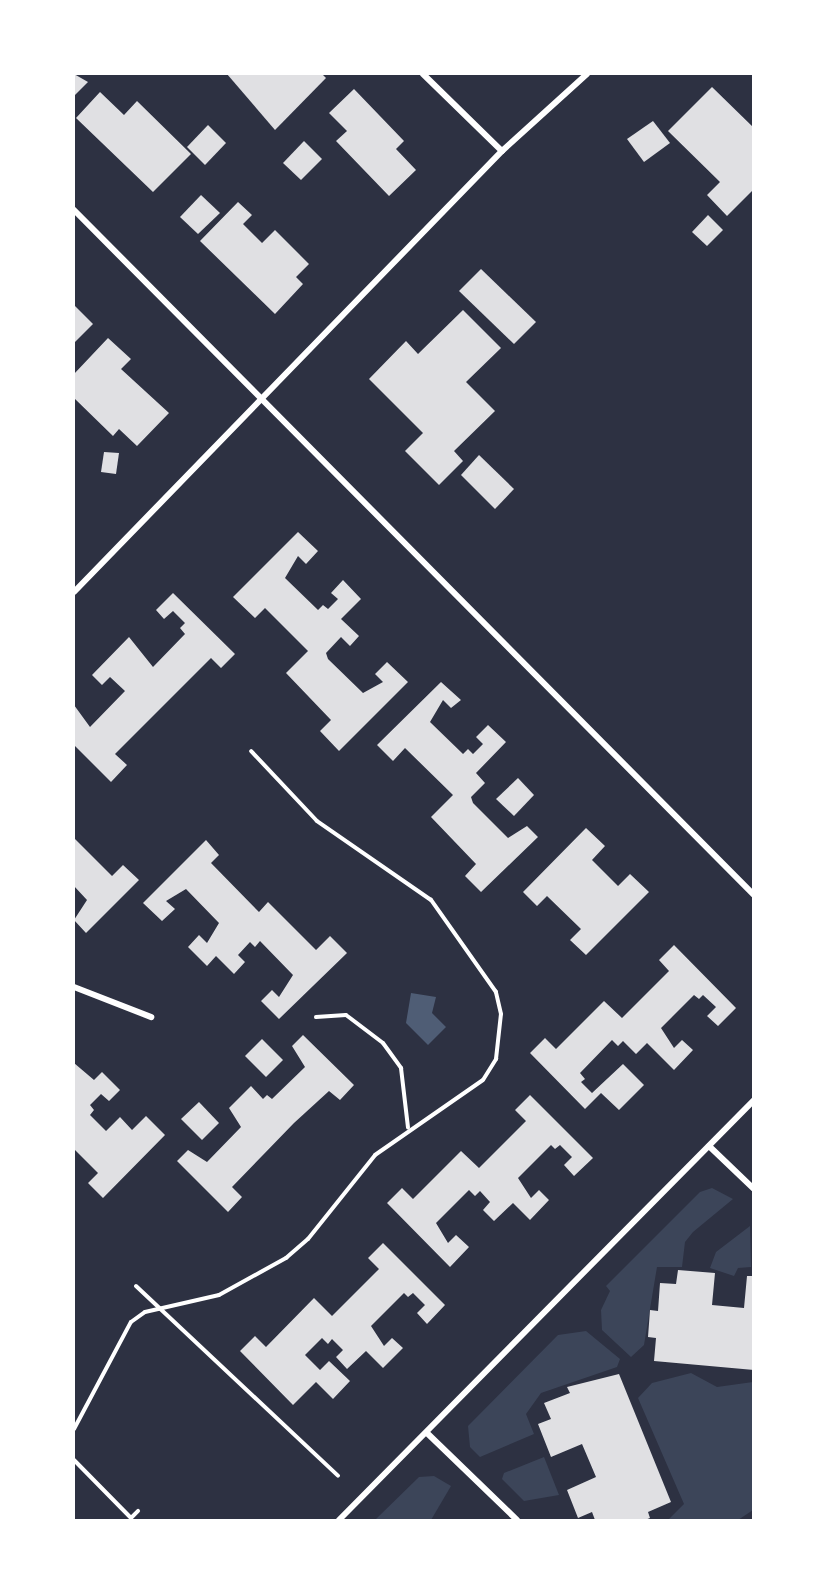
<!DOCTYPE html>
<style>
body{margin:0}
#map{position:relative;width:827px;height:1594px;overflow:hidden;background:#2d3142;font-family:"Times New Roman",serif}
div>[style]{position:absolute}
.green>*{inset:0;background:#3c4559}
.water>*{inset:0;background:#4f5d75}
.building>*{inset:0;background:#e0e0e3}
.path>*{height:4px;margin:-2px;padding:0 2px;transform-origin:2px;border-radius:2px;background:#fff}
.minor>*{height:6px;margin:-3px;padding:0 3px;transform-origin:3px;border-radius:3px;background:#fff}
span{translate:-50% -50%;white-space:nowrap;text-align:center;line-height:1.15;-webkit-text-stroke:6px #fff;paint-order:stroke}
.frame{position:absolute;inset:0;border:75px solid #fff;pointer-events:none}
</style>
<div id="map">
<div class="green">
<i style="clip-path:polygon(712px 1188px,733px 1199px,693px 1232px,685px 1242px,682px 1267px,657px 1267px,644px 1345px,631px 1357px,602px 1330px,601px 1310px,610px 1291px,606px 1286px,700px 1192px)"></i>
<i style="clip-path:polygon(750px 1226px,751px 1267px,738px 1268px,734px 1276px,710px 1268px,716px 1252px)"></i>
<i style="clip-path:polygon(586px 1331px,620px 1359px,617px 1367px,541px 1393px,526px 1414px,534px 1434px,480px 1457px,470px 1447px,468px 1426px,558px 1335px)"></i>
<i style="clip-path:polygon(691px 1373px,717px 1387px,753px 1382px,753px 1510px,738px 1520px,668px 1520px,684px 1504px,638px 1398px,652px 1383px)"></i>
<i style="clip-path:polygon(544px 1457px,559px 1495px,524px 1501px,502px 1479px,504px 1473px)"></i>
<i style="clip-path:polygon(434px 1476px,451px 1486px,431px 1520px,375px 1520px,419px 1477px)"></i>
</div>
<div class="water">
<i style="clip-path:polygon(411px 993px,436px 997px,432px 1013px,446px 1027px,428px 1045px,406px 1023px)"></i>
</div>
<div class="building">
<i style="clip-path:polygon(74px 74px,88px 82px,74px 96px)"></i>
<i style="clip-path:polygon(227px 74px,322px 74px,326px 78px,275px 130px)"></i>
<i style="clip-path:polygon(712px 87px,754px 128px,754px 189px,727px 216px,707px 195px,720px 182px,668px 131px)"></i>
<i style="clip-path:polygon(354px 89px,404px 141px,396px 149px,416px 170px,389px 196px,336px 141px,347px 131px,329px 113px)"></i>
<i style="clip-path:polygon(100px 92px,124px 115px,137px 101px,191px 154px,153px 192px,76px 118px)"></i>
<i style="clip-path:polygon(653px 121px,670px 143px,644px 162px,627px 139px)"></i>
<i style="clip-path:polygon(208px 125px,226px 143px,205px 165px,187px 147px)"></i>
<i style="clip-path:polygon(304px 141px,322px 159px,301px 180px,283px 163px)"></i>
<i style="clip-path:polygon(201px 195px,220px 213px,198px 234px,180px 217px)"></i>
<i style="clip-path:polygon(238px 202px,252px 215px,243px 224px,262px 243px,275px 230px,309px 264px,296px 277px,303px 284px,275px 314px,200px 241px)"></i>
<i style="clip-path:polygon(708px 215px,723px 230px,707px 246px,692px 232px)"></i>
<i style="clip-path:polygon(481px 269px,536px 322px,514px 344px,459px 291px)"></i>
<i style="clip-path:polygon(74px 305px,93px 324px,74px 343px)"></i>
<i style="clip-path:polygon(463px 310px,501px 348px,466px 382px,495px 411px,454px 451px,463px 461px,439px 485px,405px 451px,423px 433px,369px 379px,406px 341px,418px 354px)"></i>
<i style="clip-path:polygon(108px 338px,131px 359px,121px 369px,169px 413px,137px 446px,119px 429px,113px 436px,74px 398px,74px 374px)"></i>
<i style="clip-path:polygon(104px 452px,119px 453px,116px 474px,101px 472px)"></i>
<i style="clip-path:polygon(479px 455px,514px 489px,495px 509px,461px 475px)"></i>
<i style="clip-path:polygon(298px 532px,318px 551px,306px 564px,298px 556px,285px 578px,318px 610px,323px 605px,328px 609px,338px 599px,331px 593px,343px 580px,361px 599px,341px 619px,359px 636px,350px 646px,341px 637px,326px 653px,328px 659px,363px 693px,383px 682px,375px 674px,387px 662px,408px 682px,339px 751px,320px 731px,331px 720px,286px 673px,308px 651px,265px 608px,255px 618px,233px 597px)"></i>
<i style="clip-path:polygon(173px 593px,235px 654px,221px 668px,211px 658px,115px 754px,127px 765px,111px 782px,74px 745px,74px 705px,90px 727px,125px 691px,110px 677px,102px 685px,92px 675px,129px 637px,153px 667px,185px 634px,180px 628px,185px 623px,173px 611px,164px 619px,156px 610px)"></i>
<i style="clip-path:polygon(441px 682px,461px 700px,451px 708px,443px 700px,430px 722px,463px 754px,468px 749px,473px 754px,483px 744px,476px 737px,488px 725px,506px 742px,476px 773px,485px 783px,471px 797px,473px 803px,508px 838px,527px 826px,538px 837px,481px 892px,465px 876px,476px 864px,431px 817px,453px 795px,405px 748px,393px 761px,377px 745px)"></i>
<i style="clip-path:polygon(518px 778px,534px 795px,514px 816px,496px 799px)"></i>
<i style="clip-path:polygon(586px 828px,605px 846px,592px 860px,618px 886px,630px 874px,649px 892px,586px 955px,570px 940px,581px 929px,547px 896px,537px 906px,523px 892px)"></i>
<i style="clip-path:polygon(74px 838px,112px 876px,123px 865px,139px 880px,86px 933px,74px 920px,87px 900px,74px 886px)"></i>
<i style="clip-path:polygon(206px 840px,219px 855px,211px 863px,259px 912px,268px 902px,316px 950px,330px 936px,347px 953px,279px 1019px,261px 1001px,272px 990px,279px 997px,293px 975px,260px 941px,255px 947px,250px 942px,238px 955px,245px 962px,234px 974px,216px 956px,207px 966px,188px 947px,199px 935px,207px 943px,219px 923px,186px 889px,166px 901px,175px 909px,162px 921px,143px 903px)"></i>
<i style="clip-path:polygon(674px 945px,736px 1008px,718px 1026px,707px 1016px,716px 1007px,703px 995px,699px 999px,694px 995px,661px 1028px,674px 1048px,682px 1040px,693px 1050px,674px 1070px,647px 1043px,636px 1054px,623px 1041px,618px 1046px,612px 1040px,580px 1073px,585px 1079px,581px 1082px,592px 1093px,623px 1064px,644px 1085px,619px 1110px,601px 1093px,585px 1109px,530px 1053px,545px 1038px,556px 1049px,604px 1001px,622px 1018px,669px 971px,659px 960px)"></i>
<i style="clip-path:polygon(303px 1035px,354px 1085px,340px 1100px,329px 1091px,294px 1123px,232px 1187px,242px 1197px,228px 1212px,177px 1161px,188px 1150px,207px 1162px,241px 1127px,229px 1108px,251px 1086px,263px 1099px,267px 1095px,272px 1099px,305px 1067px,292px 1046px)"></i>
<i style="clip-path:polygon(262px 1039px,283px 1060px,266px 1077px,245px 1056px)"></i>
<i style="clip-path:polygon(74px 1063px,94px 1080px,102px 1072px,120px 1090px,109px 1101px,101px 1094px,90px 1105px,94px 1110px,90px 1115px,106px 1131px,120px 1117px,132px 1130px,146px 1116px,165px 1135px,103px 1198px,88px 1183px,98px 1173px,74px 1149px)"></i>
<i style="clip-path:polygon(530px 1095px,593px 1158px,574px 1176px,564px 1165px,572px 1157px,560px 1145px,555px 1149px,551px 1145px,518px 1178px,531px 1198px,539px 1190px,549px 1200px,530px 1220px,513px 1203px,494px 1221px,483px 1210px,490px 1202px,480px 1191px,475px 1196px,469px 1190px,436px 1223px,448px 1243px,456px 1235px,469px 1247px,450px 1267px,387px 1203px,402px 1188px,413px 1199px,461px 1151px,479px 1168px,526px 1121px,515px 1110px)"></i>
<i style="clip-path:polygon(199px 1102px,219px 1123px,202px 1140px,181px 1119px)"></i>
<i style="clip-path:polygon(383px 1243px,445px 1305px,427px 1324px,417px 1313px,425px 1305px,413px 1293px,408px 1297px,404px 1293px,371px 1326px,384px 1346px,392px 1338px,403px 1348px,383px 1368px,366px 1351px,347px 1369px,336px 1357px,343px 1350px,332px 1339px,328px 1344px,322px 1338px,305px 1355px,320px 1370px,329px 1361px,350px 1381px,333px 1399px,316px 1382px,293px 1405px,240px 1351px,255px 1336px,266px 1347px,314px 1298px,332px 1316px,379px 1269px,368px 1258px)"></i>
<i style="clip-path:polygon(678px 1270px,715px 1273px,712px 1305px,744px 1308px,747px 1276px,754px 1276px,754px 1370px,654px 1361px,656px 1338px,648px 1337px,650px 1310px,658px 1311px,660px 1283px,676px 1284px)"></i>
<i style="clip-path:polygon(619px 1374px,671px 1502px,648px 1512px,650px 1518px,645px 1520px,595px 1520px,592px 1512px,578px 1518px,567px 1490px,596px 1477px,582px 1444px,551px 1457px,538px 1424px,551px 1419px,544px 1403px,570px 1393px,567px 1387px)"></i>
</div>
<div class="path">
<i style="left:316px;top:1017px;width:30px;rotate:-4deg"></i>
<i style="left:346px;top:1015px;width:46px;rotate:37.1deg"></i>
<i style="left:383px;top:1043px;width:31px;rotate:54deg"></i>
<i style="left:401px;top:1068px;width:60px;rotate:83.3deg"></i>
<i style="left:136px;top:1286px;width:277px;rotate:43.2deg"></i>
<i style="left:74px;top:1429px;width:121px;rotate:-62deg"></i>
<i style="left:131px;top:1322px;width:17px;rotate:-36deg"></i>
<i style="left:145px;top:1312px;width:76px;rotate:-12.9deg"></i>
<i style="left:219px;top:1295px;width:77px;rotate:-28.9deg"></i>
<i style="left:286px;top:1258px;width:29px;rotate:-41deg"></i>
<i style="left:308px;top:1239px;width:107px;rotate:-51.4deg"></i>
<i style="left:375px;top:1155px;width:131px;rotate:-34.8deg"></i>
<i style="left:483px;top:1080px;width:25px;rotate:-58deg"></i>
<i style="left:496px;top:1059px;width:45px;rotate:-83.7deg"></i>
<i style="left:501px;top:1014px;width:23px;rotate:-103deg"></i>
<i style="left:496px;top:992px;width:113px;rotate:-125.2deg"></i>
<i style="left:431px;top:900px;width:139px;rotate:-145.3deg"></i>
<i style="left:317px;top:821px;width:96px;rotate:-133.3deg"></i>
<i style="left:74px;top:1460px;width:81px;rotate:45.5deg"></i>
<i style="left:131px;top:1518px;width:10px;rotate:-45deg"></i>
</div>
<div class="minor">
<i style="left:423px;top:74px;width:110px;rotate:44.3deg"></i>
<i style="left:74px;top:210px;width:965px;rotate:45.21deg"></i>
<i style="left:74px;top:592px;width:615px;rotate:-45.86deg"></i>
<i style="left:502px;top:151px;width:115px;rotate:-42.2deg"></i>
<i style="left:74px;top:987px;width:83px;rotate:21.3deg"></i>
<i style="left:709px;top:1146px;width:62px;rotate:43.7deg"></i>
<i style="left:427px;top:1433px;width:125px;rotate:44deg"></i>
<i style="left:339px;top:1520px;width:590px;rotate:-45.34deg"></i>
</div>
<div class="frame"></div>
</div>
